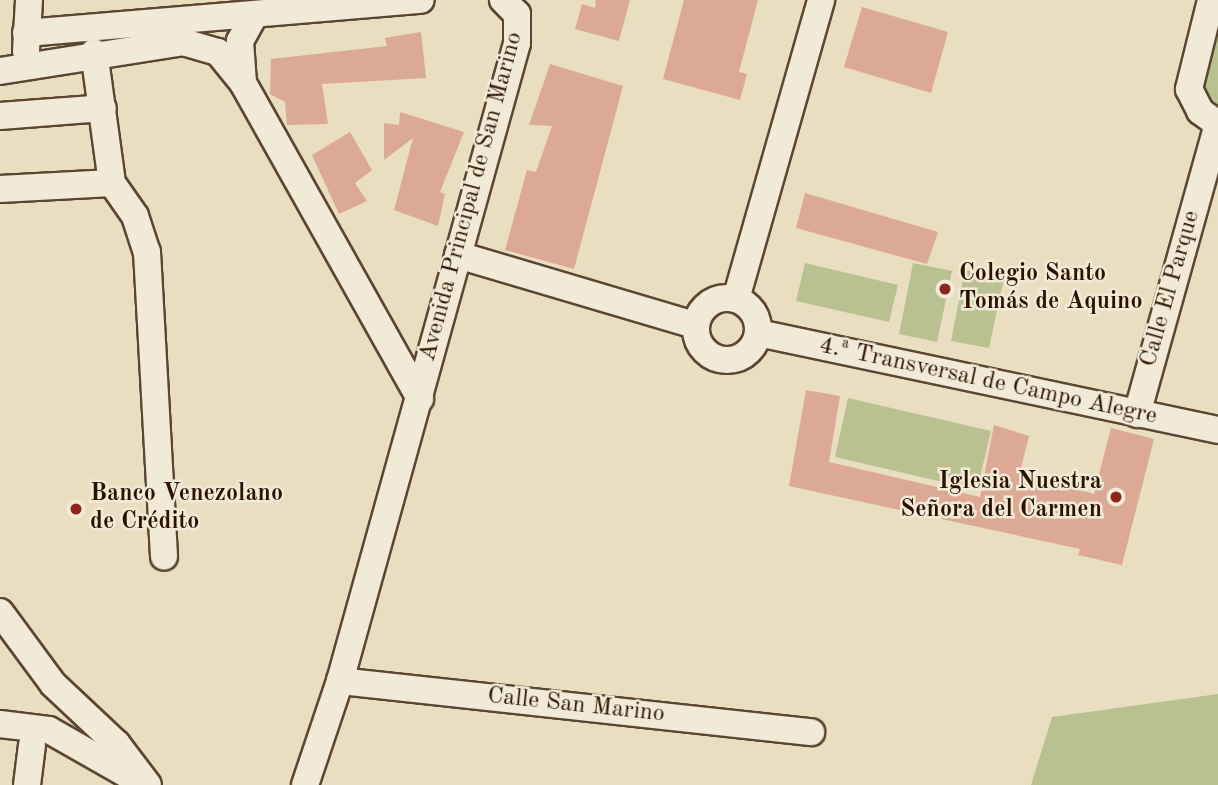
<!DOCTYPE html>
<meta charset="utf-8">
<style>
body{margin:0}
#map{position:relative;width:1218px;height:785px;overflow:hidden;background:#e9dfc0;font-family:"Old Standard TT",serif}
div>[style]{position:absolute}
.green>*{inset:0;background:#b9c191}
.building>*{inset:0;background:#dba994}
.roads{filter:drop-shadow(2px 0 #5b4631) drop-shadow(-2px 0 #5b4631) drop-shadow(0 2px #5b4631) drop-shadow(0 -2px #5b4631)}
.minor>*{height:26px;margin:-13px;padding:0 13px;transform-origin:13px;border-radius:13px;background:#f1ead6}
.minor>.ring{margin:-13px;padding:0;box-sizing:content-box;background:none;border:26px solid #f1ead6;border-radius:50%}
.dots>*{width:19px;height:19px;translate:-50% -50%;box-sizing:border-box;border:4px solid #f1ead6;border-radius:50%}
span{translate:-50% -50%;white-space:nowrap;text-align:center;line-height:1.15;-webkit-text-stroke:5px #f1ead6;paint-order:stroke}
.street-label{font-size:24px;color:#2c1301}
.poi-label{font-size:24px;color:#2c1301;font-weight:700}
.left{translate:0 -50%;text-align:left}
.right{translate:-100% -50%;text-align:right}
</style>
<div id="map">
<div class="green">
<i style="clip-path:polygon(1211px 0,1218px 0,1218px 124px,1200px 111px)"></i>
<i style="clip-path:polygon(805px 263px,898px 285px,889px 322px,796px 301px)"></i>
<i style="clip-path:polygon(913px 263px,952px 271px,937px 342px,899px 334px)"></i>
<i style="clip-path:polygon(965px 270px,1004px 278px,989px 348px,951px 341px)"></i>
<i style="clip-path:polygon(848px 398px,991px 431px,977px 490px,835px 457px)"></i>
<i style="clip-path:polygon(1218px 694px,1218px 785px,1031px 785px,1052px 717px)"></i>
</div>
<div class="building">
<i style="clip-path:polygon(596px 0,630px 0,619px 41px,575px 29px,582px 4px,595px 8px)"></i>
<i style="clip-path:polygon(684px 0,758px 0,739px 72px,747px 74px,740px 100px,663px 79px)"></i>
<i style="clip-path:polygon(862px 7px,948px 32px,931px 93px,844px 67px)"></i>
<i style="clip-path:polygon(421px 32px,426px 78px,322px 84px,328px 124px,287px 125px,285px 102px,270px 94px,271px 59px,387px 46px,385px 38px)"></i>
<i style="clip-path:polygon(550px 64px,623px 86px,574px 269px,505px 250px,527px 170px,536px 172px,552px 126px,529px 125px)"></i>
<i style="clip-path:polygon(400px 112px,464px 132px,440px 192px,445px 194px,438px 226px,394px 210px,413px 138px,384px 160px,384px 123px,399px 125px)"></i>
<i style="clip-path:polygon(350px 132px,372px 170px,355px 183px,367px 201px,339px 214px,312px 155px)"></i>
<i style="clip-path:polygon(805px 193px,938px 232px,927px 264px,796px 228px)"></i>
<i style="clip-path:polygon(806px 390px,840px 396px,829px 462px,980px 497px,994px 425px,1029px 436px,1020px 472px,1094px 494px,1111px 428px,1154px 439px,1122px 565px,1078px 555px,1080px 549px,789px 486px)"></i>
</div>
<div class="roads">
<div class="minor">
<i style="left:1211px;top:0;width:92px;rotate:103.9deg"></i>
<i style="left:1189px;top:89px;width:25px;rotate:63deg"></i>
<i style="left:1200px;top:111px;width:22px;rotate:36deg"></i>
<i style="left:255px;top:14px;width:31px;rotate:119deg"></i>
<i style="left:240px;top:41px;width:42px;rotate:85.9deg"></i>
<i style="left:243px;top:83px;width:362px;rotate:60.7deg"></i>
<i style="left:26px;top:33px;width:396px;rotate:-4.8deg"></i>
<i style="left:26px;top:51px;width:51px;rotate:-86.6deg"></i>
<i style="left:0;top:71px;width:185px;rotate:-9deg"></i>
<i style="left:183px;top:42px;width:36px;rotate:16deg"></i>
<i style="left:218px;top:52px;width:40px;rotate:51deg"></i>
<i style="left:0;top:116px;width:103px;rotate:-4.4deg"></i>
<i style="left:112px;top:183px;width:40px;rotate:55.1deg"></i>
<i style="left:135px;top:216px;width:38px;rotate:72deg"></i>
<i style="left:147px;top:252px;width:305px;rotate:86.8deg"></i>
<i style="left:0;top:189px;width:112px;rotate:-3.1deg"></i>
<i style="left:112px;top:183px;width:132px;rotate:-97.8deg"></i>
<i style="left:458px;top:255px;width:247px;rotate:16.5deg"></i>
<i class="ring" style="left:696px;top:298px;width:36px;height:36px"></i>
<i style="left:736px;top:299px;width:311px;rotate:-74.1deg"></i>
<i style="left:758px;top:333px;width:470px;rotate:11.9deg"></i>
<i style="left:1137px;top:414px;width:301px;rotate:-74.4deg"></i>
<i style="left:0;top:612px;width:89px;rotate:53.6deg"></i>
<i style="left:53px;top:684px;width:88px;rotate:43.2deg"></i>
<i style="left:117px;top:744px;width:51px;rotate:52.9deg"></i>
<i style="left:340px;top:681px;width:474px;rotate:6.2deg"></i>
<i style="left:0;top:724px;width:49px;rotate:7deg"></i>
<i style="left:49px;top:730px;width:97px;rotate:29.7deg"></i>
<i style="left:27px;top:785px;width:40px;rotate:-82.9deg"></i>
<i style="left:305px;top:785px;width:110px;rotate:-71.4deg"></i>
<i style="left:340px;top:681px;width:662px;rotate:-74.49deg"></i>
<i style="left:517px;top:43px;width:29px;rotate:-90deg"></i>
<i style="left:517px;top:14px;width:20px;rotate:-135deg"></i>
</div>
</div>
<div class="dots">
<i style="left:945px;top:289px;background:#8f2418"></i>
<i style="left:1116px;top:497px;background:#8f2418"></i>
<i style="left:76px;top:509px;background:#8f2418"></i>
</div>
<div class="street-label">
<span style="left:472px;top:197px;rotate:-75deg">Avenida Principal de San Marino</span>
<span style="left:1171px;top:289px;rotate:-74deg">Calle El Parque</span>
<span style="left:988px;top:382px;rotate:12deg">4.ª Transversal de Campo Alegre</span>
<span style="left:576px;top:706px;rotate:6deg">Calle San Marino</span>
</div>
<div class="poi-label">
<span class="left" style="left:959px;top:289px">Colegio Santo<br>Tomás de Aquino</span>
<span class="right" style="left:1102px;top:497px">Iglesia Nuestra<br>Señora del Carmen</span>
<span class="left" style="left:90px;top:509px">Banco Venezolano<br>de Crédito</span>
</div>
</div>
